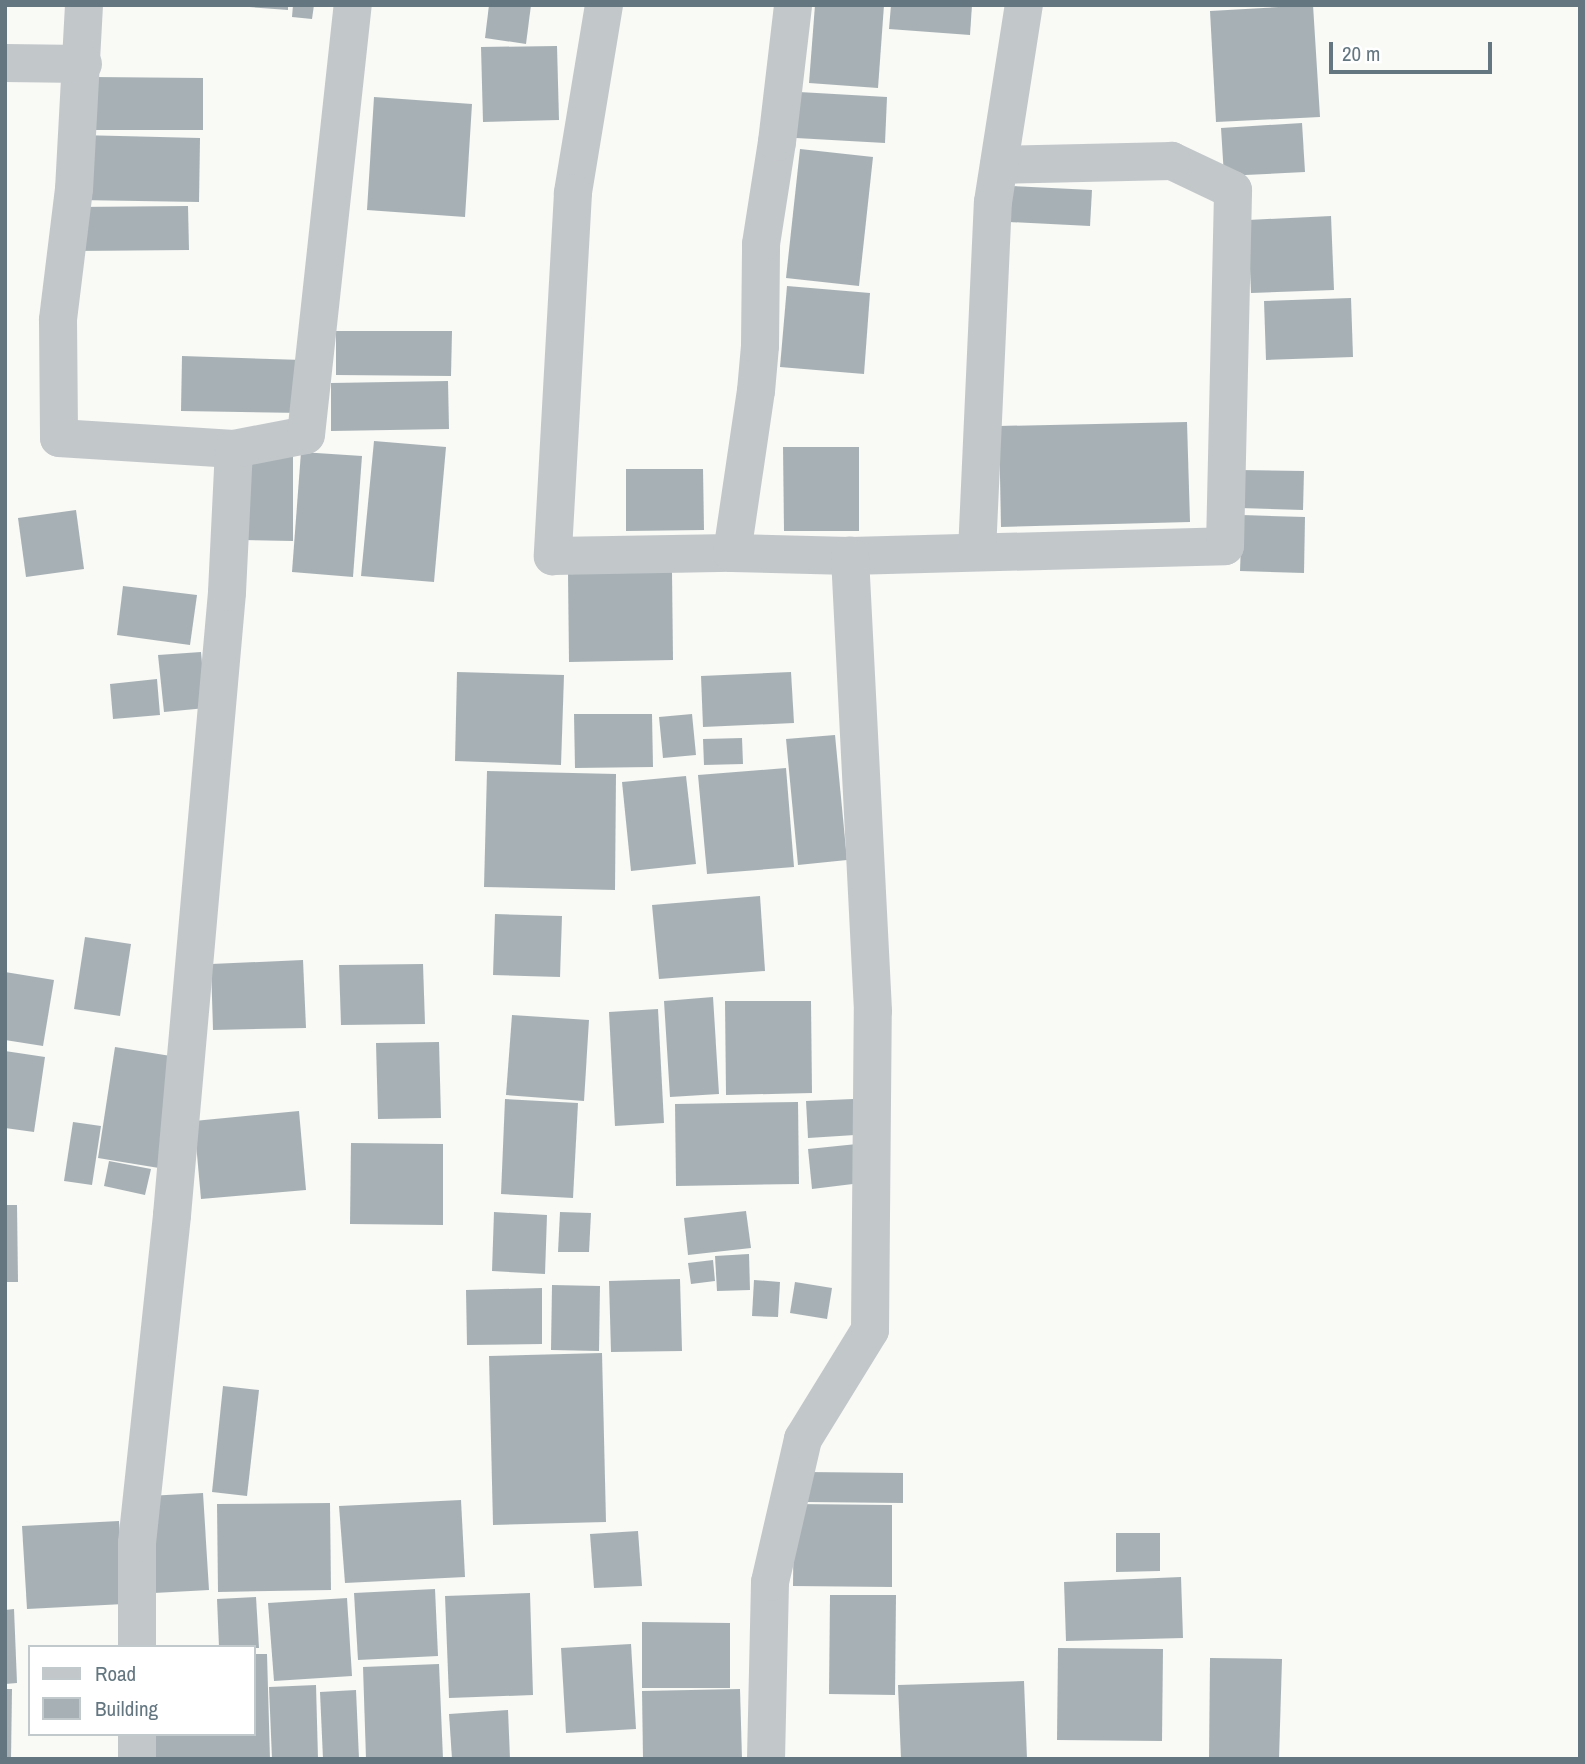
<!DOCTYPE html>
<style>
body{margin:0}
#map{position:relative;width:1585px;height:1764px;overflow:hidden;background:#f9f9f6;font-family:"Archivo Narrow",sans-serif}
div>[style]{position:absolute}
.building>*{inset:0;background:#a7b1b5}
.street>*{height:38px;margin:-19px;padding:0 19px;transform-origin:19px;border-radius:19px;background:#c2c7ca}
span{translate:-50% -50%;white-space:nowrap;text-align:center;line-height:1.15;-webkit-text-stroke:7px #fff;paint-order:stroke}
.frame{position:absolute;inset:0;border:7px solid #647781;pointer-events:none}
.legend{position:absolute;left:28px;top:1645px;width:228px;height:91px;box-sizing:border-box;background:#fff;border:2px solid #c1c9cd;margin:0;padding:9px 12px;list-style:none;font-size:21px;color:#647781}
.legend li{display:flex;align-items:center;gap:14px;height:35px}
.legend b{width:35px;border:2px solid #c1c9cd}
.scale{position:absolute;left:1329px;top:42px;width:163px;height:32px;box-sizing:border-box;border:4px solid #647781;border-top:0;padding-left:9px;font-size:21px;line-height:24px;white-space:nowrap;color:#647781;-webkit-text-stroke:5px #fff;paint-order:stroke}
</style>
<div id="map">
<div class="building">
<i style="clip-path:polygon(223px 5px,288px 5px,288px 10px)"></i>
<i style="clip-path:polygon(293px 5px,314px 5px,312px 19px,292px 17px)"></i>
<i style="clip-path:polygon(489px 5px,531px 5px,526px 44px,485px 38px)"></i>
<i style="clip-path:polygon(815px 5px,884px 5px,878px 88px,809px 83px)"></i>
<i style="clip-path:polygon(891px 5px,972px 5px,970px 35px,889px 29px)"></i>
<i style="clip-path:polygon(1313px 5px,1320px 117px,1216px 122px,1210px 11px)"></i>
<i style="clip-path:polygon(557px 46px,559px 120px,483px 122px,481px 47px)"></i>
<i style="clip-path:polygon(93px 77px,203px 78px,203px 130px,93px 130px)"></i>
<i style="clip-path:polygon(799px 92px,887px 97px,885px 143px,796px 138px)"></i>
<i style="clip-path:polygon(374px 97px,472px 104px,465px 217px,367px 210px)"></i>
<i style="clip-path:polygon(1302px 123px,1305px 172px,1224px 176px,1221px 128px)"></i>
<i style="clip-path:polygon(79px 135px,200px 138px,199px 202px,78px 200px)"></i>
<i style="clip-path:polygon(800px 149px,873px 157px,859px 286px,786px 278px)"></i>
<i style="clip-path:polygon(1011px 186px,1092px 190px,1090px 226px,1009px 222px)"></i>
<i style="clip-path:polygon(188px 206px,189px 250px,75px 251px,75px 207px)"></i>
<i style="clip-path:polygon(1331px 216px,1334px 290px,1251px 293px,1248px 220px)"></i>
<i style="clip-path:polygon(787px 286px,870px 293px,864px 374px,780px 367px)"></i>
<i style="clip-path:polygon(1351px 298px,1353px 357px,1266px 360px,1264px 301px)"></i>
<i style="clip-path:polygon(336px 331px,452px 331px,451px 376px,336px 375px)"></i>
<i style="clip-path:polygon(182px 356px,303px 360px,302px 413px,181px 411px)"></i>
<i style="clip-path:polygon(448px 381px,449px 429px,331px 431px,331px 383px)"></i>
<i style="clip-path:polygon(1187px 422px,1190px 522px,1001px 527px,999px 426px)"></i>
<i style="clip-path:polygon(374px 441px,446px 447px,434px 582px,361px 576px)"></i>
<i style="clip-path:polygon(783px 447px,859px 447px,859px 531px,784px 531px)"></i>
<i style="clip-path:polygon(243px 449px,293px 449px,293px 541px,242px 540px)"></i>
<i style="clip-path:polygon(301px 452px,362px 456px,353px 577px,292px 572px)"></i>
<i style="clip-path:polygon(626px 469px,703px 469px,704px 530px,626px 531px)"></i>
<i style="clip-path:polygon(1240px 470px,1304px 471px,1303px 510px,1240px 508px)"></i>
<i style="clip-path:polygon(76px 510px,84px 569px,26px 577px,18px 518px)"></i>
<i style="clip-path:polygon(1242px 515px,1305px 517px,1304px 573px,1240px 571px)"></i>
<i style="clip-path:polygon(672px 572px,673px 660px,569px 662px,568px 573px)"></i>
<i style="clip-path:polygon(123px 586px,197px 595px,190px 645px,117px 635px)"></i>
<i style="clip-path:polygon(201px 652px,206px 708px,164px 712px,158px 655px)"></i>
<i style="clip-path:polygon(457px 672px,564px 675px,561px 765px,455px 761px)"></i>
<i style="clip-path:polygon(791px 672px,794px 723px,703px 727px,701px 676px)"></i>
<i style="clip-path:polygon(157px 679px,160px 715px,113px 719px,110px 684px)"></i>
<i style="clip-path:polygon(574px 714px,652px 714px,653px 767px,575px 768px)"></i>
<i style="clip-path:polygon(692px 714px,696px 755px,663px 758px,659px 717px)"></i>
<i style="clip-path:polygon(835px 735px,847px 860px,798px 865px,786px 739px)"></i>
<i style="clip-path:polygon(742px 738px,743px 764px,704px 765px,703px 739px)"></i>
<i style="clip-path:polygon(786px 768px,794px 867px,707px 874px,698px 775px)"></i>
<i style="clip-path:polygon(487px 771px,616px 774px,615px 890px,484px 887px)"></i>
<i style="clip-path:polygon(686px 776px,696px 864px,631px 871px,622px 782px)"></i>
<i style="clip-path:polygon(760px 896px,765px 971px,659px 979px,652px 905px)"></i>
<i style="clip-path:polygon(495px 914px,562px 916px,560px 977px,493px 975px)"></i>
<i style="clip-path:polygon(85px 937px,131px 944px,120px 1016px,74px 1009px)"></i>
<i style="clip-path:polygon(303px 960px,306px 1028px,213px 1030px,211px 964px)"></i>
<i style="clip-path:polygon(423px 964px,425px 1024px,341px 1025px,339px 965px)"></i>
<i style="clip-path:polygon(5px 972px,54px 980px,43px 1046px,5px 1040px)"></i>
<i style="clip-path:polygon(713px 997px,719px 1094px,670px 1097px,664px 1001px)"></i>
<i style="clip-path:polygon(725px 1001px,811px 1001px,812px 1093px,726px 1095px)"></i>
<i style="clip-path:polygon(658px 1009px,664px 1123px,615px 1126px,609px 1012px)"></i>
<i style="clip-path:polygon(512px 1015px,589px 1020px,584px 1101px,506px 1095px)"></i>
<i style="clip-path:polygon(439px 1042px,441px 1118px,378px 1119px,376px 1043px)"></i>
<i style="clip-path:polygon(115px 1047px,177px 1057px,159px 1168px,98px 1158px)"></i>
<i style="clip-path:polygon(5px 1051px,45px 1057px,34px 1132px,5px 1128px)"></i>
<i style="clip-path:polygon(505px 1099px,578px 1103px,573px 1198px,501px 1194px)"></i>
<i style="clip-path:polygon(853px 1099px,855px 1135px,808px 1138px,806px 1101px)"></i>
<i style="clip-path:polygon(798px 1102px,799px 1184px,676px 1186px,675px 1104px)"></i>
<i style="clip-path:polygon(299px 1111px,306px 1190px,201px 1199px,194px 1121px)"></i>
<i style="clip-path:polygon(73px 1122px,101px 1126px,92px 1185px,64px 1181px)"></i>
<i style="clip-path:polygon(351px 1143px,443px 1144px,443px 1225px,350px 1224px)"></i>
<i style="clip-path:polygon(857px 1144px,861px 1183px,812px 1189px,808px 1149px)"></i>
<i style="clip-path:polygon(109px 1161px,151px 1169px,145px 1195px,104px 1186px)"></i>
<i style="clip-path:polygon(5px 1205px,17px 1205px,18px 1282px,5px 1282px)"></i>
<i style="clip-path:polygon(746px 1211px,751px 1248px,688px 1255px,684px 1218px)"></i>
<i style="clip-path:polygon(494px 1212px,547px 1215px,545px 1274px,492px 1271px)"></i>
<i style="clip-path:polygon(560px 1212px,591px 1213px,589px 1252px,558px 1252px)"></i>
<i style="clip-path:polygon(749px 1254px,750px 1290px,717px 1291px,715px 1256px)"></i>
<i style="clip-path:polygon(713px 1260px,715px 1281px,691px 1284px,688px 1263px)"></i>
<i style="clip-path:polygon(680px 1279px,682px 1351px,611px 1352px,609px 1281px)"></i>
<i style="clip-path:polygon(754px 1280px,780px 1282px,778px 1317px,752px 1316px)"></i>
<i style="clip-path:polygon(795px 1282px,832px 1288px,827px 1319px,790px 1313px)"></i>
<i style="clip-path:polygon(552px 1285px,600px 1286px,599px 1351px,551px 1350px)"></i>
<i style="clip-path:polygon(542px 1288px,542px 1344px,467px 1345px,466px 1290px)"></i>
<i style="clip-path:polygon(602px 1353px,606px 1522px,493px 1525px,489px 1356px)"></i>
<i style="clip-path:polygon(223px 1386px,259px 1390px,247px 1496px,212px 1492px)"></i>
<i style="clip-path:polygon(807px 1472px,903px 1473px,903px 1503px,806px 1502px)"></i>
<i style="clip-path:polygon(203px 1493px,209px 1590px,154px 1593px,148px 1496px)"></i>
<i style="clip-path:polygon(461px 1500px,465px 1577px,345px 1583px,339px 1506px)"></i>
<i style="clip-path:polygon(330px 1503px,331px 1590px,218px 1592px,217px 1504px)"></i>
<i style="clip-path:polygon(794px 1504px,892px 1505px,892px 1587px,793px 1586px)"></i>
<i style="clip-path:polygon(119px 1521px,124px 1604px,27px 1609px,22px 1526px)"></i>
<i style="clip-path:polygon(638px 1531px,642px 1586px,594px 1588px,590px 1534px)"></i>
<i style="clip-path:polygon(1116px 1533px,1160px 1533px,1160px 1571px,1116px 1572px)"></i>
<i style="clip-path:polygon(1181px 1577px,1183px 1638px,1066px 1641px,1064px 1582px)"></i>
<i style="clip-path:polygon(435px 1589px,438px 1656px,358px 1660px,354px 1593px)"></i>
<i style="clip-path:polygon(530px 1593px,533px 1695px,449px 1698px,445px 1596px)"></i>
<i style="clip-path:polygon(830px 1595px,896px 1595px,895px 1695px,829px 1694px)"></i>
<i style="clip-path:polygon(256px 1597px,259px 1648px,219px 1647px,217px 1599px)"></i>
<i style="clip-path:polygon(347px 1598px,352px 1676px,274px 1681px,268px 1603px)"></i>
<i style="clip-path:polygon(14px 1609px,17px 1683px,5px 1684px,5px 1610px)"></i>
<i style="clip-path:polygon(642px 1622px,730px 1623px,730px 1688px,642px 1688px)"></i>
<i style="clip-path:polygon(631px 1644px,636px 1729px,566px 1733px,561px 1648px)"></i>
<i style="clip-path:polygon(1058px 1648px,1163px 1649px,1162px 1741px,1057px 1740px)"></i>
<i style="clip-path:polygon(254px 1654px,267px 1654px,270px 1759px,143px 1759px,143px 1734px,254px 1734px)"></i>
<i style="clip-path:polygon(1210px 1658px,1282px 1659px,1279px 1759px,1209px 1759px)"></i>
<i style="clip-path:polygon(439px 1664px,443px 1759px,366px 1759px,363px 1667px)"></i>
<i style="clip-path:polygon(1024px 1681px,1027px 1759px,901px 1759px,898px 1685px)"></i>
<i style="clip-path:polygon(316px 1685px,318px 1759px,272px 1759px,269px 1687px)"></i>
<i style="clip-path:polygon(5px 1689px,12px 1689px,11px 1759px,5px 1759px)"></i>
<i style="clip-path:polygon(740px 1689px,742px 1759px,643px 1759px,642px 1691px)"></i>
<i style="clip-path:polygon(356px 1690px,359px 1759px,323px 1759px,320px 1692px)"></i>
<i style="clip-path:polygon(508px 1710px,510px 1759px,452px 1759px,449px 1714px)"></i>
</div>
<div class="street">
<i style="left:84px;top:5px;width:184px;rotate:93.1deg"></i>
<i style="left:74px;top:189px;width:132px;rotate:97deg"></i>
<i style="left:58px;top:320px;width:118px;rotate:89.5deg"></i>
<i style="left:59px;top:438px;width:175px;rotate:3.6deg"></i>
<i style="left:604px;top:5px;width:191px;rotate:99.4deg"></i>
<i style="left:573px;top:193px;width:364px;rotate:93.2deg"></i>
<i style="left:553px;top:556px;width:179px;rotate:-1deg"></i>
<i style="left:732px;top:553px;width:118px;rotate:1.5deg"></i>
<i style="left:850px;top:556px;width:375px;rotate:-1.5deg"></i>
<i style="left:1225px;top:546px;width:356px;rotate:-88.7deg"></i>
<i style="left:1233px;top:190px;width:68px;rotate:-154.6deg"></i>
<i style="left:1172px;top:161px;width:173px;rotate:178.7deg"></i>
<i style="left:5px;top:63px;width:78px;rotate:0.7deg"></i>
<i style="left:977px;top:552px;width:350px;rotate:-87.4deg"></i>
<i style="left:993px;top:202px;width:199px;rotate:-81.1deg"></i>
<i style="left:732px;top:553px;width:164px;rotate:-81.6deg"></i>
<i style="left:756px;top:391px;width:45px;rotate:-84.9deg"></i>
<i style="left:760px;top:346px;width:102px;rotate:-89.4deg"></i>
<i style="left:761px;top:244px;width:103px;rotate:-81.1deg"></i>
<i style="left:777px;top:142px;width:138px;rotate:-83.3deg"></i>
<i style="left:137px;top:1647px;width:104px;rotate:-90deg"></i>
<i style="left:137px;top:1543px;width:330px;rotate:-83.9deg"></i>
<i style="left:172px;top:1215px;width:625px;rotate:-84.95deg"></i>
<i style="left:227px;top:592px;width:143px;rotate:-87.2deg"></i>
<i style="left:234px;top:449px;width:73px;rotate:-11deg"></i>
<i style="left:306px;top:435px;width:433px;rotate:-83.8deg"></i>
<i style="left:137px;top:1734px;width:25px;rotate:90deg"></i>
<i style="left:766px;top:1759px;width:177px;rotate:-88.7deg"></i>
<i style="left:770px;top:1582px;width:147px;rotate:-77deg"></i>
<i style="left:803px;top:1439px;width:128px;rotate:-58.4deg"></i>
<i style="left:870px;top:1330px;width:319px;rotate:-89.5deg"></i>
<i style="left:873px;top:1011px;width:456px;rotate:-92.9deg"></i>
</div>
<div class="frame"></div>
<ul class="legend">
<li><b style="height:9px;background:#c2c7ca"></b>Road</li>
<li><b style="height:19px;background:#a7b1b5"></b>Building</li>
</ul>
<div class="scale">20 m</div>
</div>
